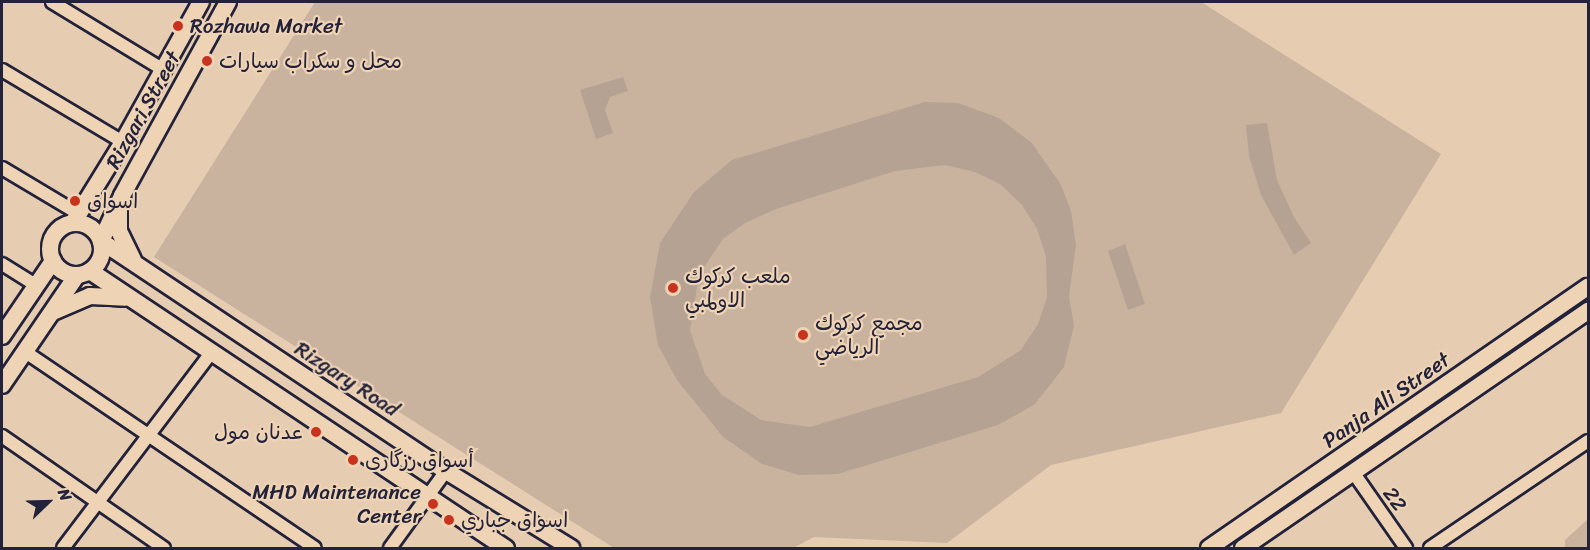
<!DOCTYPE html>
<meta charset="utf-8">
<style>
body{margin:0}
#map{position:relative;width:1590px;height:550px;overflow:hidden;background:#e6ccb0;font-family:Sriracha,"Playpen Sans Arabic",sans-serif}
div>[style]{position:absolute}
.green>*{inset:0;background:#c9b39f}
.building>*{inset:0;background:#b5a293}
.roads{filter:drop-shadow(2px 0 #22223b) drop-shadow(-2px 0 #22223b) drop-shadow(0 2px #22223b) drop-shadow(0 -2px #22223b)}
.street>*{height:12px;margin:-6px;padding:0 6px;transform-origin:6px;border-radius:6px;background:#eed3b5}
.secondary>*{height:16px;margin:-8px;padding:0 8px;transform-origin:8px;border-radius:8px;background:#eed3b5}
.secondary>.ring{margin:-8px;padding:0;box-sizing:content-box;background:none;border:16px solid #eed3b5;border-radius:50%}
.dots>*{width:16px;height:16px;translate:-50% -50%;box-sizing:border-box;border:3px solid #eed3b5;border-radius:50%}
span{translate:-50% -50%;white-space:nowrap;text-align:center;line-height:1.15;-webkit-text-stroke:4.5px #eed3b5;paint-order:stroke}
.poi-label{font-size:21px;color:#22223b}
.left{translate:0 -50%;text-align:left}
.right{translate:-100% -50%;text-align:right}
.street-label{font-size:21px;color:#22223b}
.frame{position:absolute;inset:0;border:3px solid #22223b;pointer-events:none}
.north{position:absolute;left:18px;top:472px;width:60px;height:60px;-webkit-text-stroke:4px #eed3b5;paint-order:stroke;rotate:67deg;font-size:16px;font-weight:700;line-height:24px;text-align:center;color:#22223b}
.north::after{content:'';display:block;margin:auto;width:21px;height:27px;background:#22223b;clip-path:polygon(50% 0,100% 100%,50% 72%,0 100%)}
</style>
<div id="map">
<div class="green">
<i style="clip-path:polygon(315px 2px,1201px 2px,1441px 154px,1281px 413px,1051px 465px,947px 543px,814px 537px,793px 548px,614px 548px,154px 257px)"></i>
<i style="clip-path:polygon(1588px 519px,1588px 548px,1565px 548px,1565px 540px)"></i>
</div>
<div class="building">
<i style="clip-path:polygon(623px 77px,628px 91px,610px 97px,605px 110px,613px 133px,596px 139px,580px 90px)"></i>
<i style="clip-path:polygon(evenodd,925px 102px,958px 103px,999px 118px,1032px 143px,1061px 185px,1071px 211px,1076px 245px,1069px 296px,1074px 326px,1064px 367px,1035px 404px,998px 425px,838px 474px,799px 475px,762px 464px,723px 437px,677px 380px,658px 345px,650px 297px,660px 243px,694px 192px,732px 160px,925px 102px,945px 165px,975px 172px,1000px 184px,1022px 205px,1037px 229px,1046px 256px,1047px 297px,1038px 324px,1021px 350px,978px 377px,810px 427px,761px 420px,722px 395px,705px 374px,690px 330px,699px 275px,723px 239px,745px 223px,776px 209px,895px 171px,945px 165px)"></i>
<i style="clip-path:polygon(1267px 123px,1277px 180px,1294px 217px,1311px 243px,1294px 255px,1261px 195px,1249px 156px,1246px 125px)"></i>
<i style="clip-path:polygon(1125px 244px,1145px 304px,1128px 310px,1108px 251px)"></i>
</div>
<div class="roads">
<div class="street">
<i style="left:52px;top:2px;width:131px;rotate:31.3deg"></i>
<i style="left:2px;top:70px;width:141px;rotate:30.8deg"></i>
<i style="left:2px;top:168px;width:90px;rotate:30.9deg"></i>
<i style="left:2px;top:264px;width:40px;rotate:32deg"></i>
<i style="left:24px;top:351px;width:351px;rotate:34.1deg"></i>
<i style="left:2px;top:436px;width:197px;rotate:34.7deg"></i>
<i style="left:1353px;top:472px;width:93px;rotate:55.1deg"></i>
<i style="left:63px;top:548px;width:243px;rotate:-52.8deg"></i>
<i style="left:390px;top:548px;width:95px;rotate:-54deg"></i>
<i style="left:1430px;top:548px;width:191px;rotate:-34.1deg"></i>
</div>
<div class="secondary">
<i style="left:228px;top:2px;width:221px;rotate:118.7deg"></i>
<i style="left:122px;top:196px;width:50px;rotate:115deg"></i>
<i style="left:101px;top:241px;width:415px;rotate:33.7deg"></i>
<i style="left:446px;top:471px;width:147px;rotate:31.6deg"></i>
<i style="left:119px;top:208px;width:23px;rotate:90deg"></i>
<i style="left:119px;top:231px;width:32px;rotate:64deg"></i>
<i class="ring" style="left:50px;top:223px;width:36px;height:36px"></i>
<i style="left:73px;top:223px;width:95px;rotate:-58.3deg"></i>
<i style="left:123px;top:142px;width:160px;rotate:-60.9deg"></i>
<i style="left:90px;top:271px;width:500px;rotate:33.7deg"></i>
<i style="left:53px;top:312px;width:40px;rotate:-23.4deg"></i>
<i style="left:90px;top:296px;width:35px;rotate:3deg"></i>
<i style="left:2px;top:336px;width:91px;rotate:-55.8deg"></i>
<i style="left:2px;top:385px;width:133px;rotate:-55.7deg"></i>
<i style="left:1209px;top:548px;width:460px;rotate:-34.6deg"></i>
<i style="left:1243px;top:548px;width:419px;rotate:-34.5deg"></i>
</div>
</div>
<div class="dots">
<i style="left:178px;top:26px;background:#c8321e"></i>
<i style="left:207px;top:61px;background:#c8321e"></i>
<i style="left:75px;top:201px;background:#c8321e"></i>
<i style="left:673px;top:288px;background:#c8321e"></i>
<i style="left:803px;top:335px;background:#c8321e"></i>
<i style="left:316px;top:432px;background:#c8321e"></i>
<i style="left:353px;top:460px;background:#c8321e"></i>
<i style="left:433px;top:504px;background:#c8321e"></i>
<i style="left:449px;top:520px;background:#c8321e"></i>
</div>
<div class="poi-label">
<span class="left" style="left:190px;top:26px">Rozhawa Market</span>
<span class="left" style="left:219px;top:61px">محل و سكراب سيارات</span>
<span class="left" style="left:87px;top:201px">اسواق</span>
<span class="left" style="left:685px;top:288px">ملعب كركوك<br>الاولمبي</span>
<span class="left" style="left:815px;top:335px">مجمع كركوك<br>الرياضي</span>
<span class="right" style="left:304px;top:432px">عدنان مول</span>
<span class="left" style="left:365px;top:460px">أسواق رزگارى</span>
<span class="right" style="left:421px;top:504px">MHD Maintenance<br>Center</span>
<span class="left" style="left:461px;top:520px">اسواق جباري</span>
</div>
<div class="street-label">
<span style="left:143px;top:110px;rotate:-61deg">Rizgari Street</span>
<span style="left:347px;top:379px;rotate:33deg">Rizgary Road</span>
<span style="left:1386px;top:400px;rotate:-35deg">Panja Ali Street</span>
<span style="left:1395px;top:499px;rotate:55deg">22</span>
</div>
<div class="frame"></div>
<div class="north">N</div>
</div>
